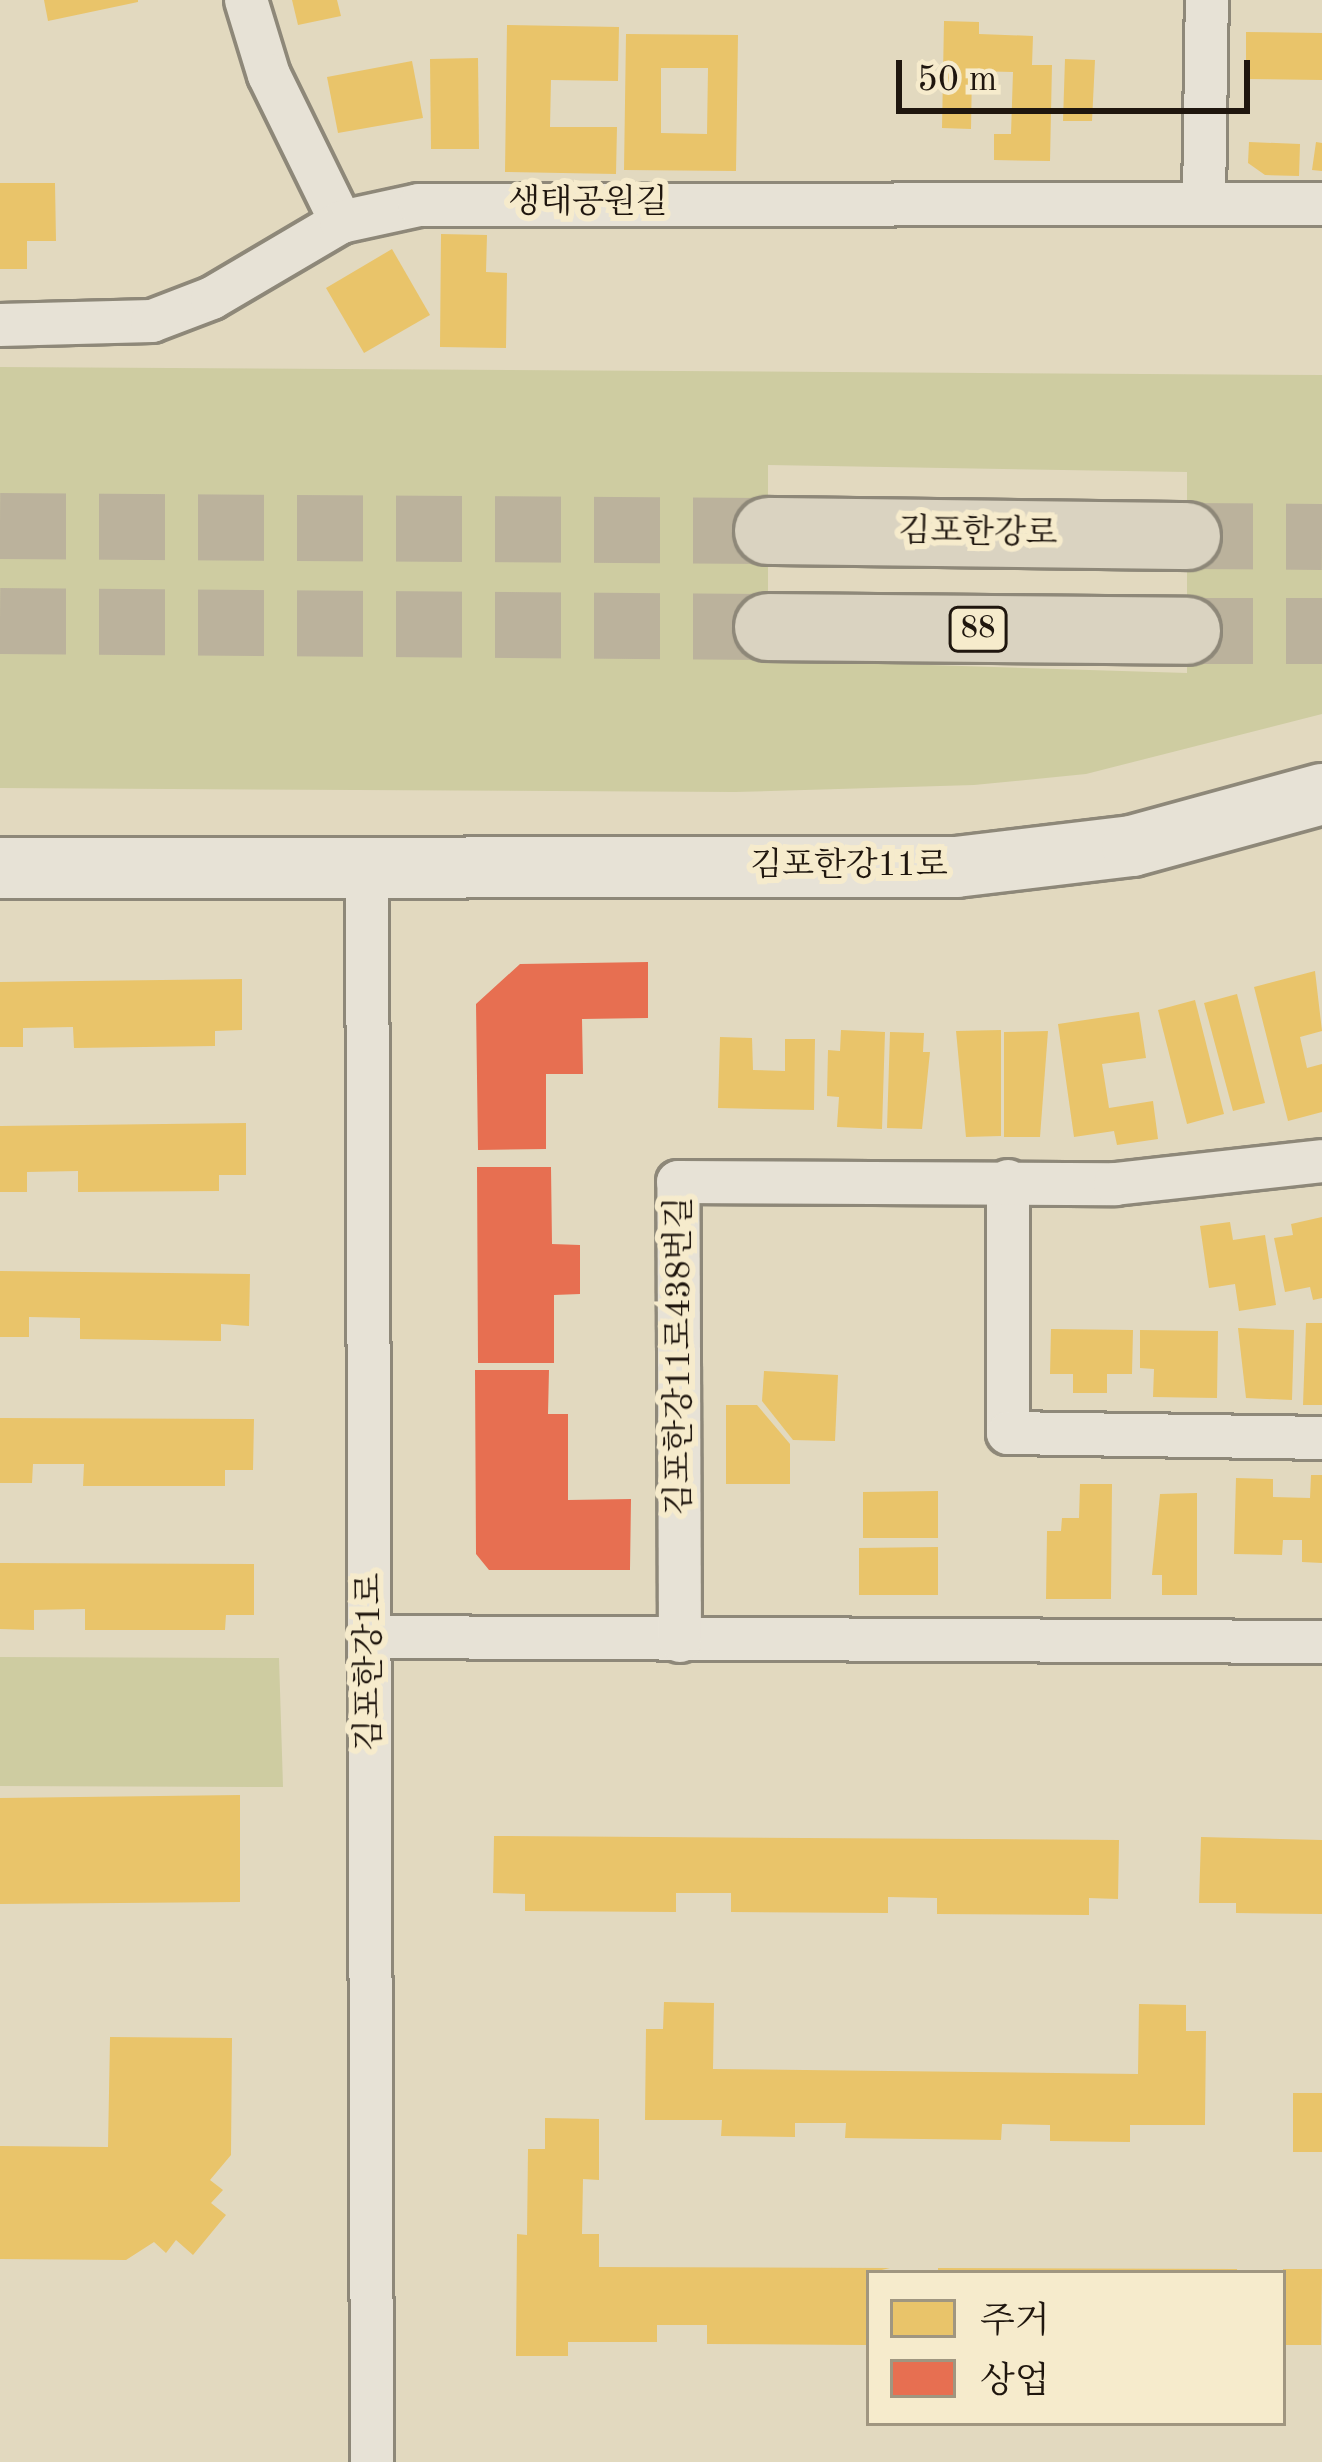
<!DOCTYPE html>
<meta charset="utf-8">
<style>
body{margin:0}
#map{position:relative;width:1322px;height:2462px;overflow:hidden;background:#e2d9bf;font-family:"Old Standard TT","Noto Serif KR",serif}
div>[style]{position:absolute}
.green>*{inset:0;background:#cecca1}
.homes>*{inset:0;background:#e9c46a}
.shops>*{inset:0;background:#e76f51}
.highway-tunnel>*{height:66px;margin-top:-33px;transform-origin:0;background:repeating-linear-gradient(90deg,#bbb29c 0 66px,transparent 0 99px)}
.roads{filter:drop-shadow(3px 0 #8e8879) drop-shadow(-3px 0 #8e8879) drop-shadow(0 3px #8e8879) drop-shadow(0 -3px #8e8879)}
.street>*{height:42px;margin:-21px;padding:0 21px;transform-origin:21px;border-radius:21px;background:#e7e2d6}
.secondary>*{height:60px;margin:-30px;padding:0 30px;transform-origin:30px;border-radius:30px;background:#e7e2d6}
.highway>*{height:66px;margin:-33px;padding:0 33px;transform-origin:33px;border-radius:33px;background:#dad3c1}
span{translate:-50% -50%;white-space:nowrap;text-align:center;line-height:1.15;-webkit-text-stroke:12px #f6ebcc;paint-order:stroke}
.shield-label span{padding:3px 9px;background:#f6ebcc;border:3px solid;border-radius:9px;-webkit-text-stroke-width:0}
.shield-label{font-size:30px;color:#1f160e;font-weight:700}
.street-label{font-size:33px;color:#1f160e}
.legend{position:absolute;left:866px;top:2270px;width:420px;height:156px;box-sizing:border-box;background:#f6ebcc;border:3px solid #a09680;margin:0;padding:15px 21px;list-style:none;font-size:36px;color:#1f160e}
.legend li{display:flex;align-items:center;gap:24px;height:60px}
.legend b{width:60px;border:3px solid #a09680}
.scale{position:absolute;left:896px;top:60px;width:354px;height:54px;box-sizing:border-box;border:6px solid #1f160e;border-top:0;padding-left:15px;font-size:36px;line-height:42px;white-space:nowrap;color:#1f160e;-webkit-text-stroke:9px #f6ebcc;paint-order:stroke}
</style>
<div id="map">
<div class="green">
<i style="clip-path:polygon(evenodd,0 367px,1322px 375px,1322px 714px,1086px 774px,974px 785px,735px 792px,0 788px,0 367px,768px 465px,1187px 472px,1187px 673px,768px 660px,768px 465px)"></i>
<i style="clip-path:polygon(0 1657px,279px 1658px,283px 1787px,0 1786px)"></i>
</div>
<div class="homes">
<i style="clip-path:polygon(44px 0,138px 0,138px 2px,48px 21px)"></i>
<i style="clip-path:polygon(292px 0,337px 0,341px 16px,298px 25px)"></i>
<i style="clip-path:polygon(944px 21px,979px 22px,979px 34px,1033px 36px,1032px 65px,1052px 65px,1050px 161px,994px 160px,994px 134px,1011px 134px,1013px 72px,972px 71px,971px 129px,942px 128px)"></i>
<i style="clip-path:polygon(507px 25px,619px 27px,618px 81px,551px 80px,550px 127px,617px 127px,616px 174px,505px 172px)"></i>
<i style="clip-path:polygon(1246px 32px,1322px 33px,1322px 80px,1246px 79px)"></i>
<i style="clip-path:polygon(evenodd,626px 34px,738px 35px,736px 171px,624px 170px,626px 34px,661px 68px,708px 68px,707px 134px,661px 133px,661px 68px)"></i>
<i style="clip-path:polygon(478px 58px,479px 149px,431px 149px,430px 59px)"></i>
<i style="clip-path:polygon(1065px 59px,1095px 60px,1092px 121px,1063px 121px)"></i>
<i style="clip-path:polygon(412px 61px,423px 118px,338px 133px,327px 77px)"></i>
<i style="clip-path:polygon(1249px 142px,1300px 144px,1299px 176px,1265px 175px,1248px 163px)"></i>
<i style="clip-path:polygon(1316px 142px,1322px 143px,1322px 171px,1312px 170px)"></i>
<i style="clip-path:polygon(0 183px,55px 183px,56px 241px,27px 241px,27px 269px,0 269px)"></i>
<i style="clip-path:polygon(441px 234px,487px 235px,486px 272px,507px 273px,506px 348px,440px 347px)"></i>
<i style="clip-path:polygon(392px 249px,430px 315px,364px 353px,326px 288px)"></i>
<i style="clip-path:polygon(1315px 971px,1322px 1031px,1300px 1037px,1307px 1068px,1322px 1064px,1322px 1112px,1288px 1121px,1254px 987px)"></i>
<i style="clip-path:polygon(242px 979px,242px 1030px,215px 1031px,215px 1046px,74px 1048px,73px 1027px,23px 1028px,23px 1047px,0 1047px,0 982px)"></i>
<i style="clip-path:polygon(1237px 994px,1265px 1103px,1233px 1111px,1204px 1003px)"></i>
<i style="clip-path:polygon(1195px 1000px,1224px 1114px,1187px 1124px,1158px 1010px)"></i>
<i style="clip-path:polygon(1139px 1012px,1146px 1058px,1102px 1064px,1109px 1108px,1153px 1101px,1158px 1139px,1117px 1145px,1114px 1131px,1074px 1137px,1058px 1024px)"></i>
<i style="clip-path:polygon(841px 1030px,885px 1032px,882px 1129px,837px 1127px,839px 1097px,827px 1096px,828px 1050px,840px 1051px)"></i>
<i style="clip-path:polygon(1001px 1030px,1001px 1136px,966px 1137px,956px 1031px)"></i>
<i style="clip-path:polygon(1048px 1031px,1040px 1137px,1004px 1137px,1004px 1032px)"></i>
<i style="clip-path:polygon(890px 1032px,924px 1033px,923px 1052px,930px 1052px,922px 1129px,887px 1128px)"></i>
<i style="clip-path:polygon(720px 1037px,752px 1038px,753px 1070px,785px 1071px,785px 1039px,815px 1039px,814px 1110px,718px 1108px)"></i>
<i style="clip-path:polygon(246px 1123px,246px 1175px,219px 1175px,219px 1191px,78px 1192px,78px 1171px,27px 1172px,27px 1192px,0 1192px,0 1126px)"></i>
<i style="clip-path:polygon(1322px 1217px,1322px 1298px,1313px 1300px,1310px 1287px,1285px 1292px,1274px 1238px,1293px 1235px,1291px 1224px)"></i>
<i style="clip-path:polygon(1230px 1222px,1233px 1240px,1265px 1235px,1276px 1305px,1239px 1311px,1235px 1284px,1209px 1288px,1200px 1226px)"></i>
<i style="clip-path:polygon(0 1271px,250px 1274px,249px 1326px,221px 1324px,221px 1341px,80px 1339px,80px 1318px,29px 1317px,29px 1337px,0 1337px)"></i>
<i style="clip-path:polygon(1306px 1323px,1322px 1323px,1322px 1405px,1303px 1405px)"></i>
<i style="clip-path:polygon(1238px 1328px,1294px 1330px,1292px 1400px,1246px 1398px)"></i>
<i style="clip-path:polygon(1051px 1329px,1133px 1330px,1132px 1374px,1107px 1374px,1107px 1393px,1073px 1393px,1073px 1374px,1050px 1374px)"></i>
<i style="clip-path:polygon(1140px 1330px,1218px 1331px,1217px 1398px,1153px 1397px,1154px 1369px,1140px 1368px)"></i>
<i style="clip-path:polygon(764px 1371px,838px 1375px,835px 1441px,793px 1440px,762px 1401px)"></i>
<i style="clip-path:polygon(726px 1405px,757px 1405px,790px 1444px,790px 1484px,726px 1484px)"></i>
<i style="clip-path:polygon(0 1418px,254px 1419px,253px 1470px,225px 1470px,225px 1486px,83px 1486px,84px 1464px,33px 1464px,32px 1483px,0 1483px)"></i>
<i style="clip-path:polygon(1311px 1475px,1322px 1475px,1322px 1563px,1302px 1562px,1302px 1540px,1283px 1540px,1282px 1555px,1234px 1554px,1236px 1478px,1273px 1479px,1273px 1497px,1310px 1498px)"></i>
<i style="clip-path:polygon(1080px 1484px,1112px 1484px,1111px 1599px,1046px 1599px,1047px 1531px,1061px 1531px,1062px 1518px,1079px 1518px)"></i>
<i style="clip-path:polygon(938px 1491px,938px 1538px,863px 1538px,863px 1492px)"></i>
<i style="clip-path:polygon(1197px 1493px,1197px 1595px,1162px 1595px,1162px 1575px,1152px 1575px,1160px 1494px)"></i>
<i style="clip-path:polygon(938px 1547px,938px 1595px,859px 1595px,859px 1548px)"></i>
<i style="clip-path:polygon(0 1563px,254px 1564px,254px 1615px,226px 1615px,225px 1630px,85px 1630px,85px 1609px,34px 1610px,34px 1630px,0 1629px)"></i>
<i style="clip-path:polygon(240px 1795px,240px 1902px,0 1904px,0 1798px)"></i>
<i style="clip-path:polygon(494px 1836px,1119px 1840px,1118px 1899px,1089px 1898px,1089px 1915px,937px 1914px,937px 1898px,888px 1897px,888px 1913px,731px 1912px,731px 1893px,676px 1893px,676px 1912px,525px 1911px,525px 1894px,493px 1893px)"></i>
<i style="clip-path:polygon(1201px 1837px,1322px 1840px,1322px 1914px,1236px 1913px,1236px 1903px,1199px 1903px)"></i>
<i style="clip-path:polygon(664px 2002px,714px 2003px,713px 2069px,1138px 2074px,1139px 2004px,1186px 2005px,1186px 2031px,1206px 2031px,1205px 2125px,1130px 2125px,1130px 2142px,1050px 2141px,1050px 2125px,1002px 2124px,1001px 2140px,845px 2138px,846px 2123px,795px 2123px,795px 2137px,721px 2136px,722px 2120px,645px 2120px,646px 2029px,663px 2029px)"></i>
<i style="clip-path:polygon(110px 2037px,232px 2038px,231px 2155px,210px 2180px,223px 2190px,211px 2203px,226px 2215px,193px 2255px,176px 2240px,166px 2253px,154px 2242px,126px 2260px,0 2259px,0 2146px,108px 2147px)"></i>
<i style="clip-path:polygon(1293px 2093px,1322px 2093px,1322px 2152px,1293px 2152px)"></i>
<i style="clip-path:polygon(545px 2118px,599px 2119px,599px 2180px,583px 2179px,582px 2234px,599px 2234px,599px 2267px,890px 2268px,869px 2273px,866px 2345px,707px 2344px,707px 2325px,657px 2325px,657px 2342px,568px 2342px,568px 2356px,516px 2356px,517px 2234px,527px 2235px,528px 2149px,545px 2149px)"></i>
<i style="clip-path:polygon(938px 2268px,1237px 2269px,1237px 2273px,938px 2273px)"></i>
<i style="clip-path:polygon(1283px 2269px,1322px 2269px,1321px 2345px,1283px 2345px)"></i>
</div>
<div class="shops">
<i style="clip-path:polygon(648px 962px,648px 1018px,582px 1019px,583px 1074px,546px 1074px,546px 1149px,478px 1150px,476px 1004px,520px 964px)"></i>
<i style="clip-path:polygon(477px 1167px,551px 1167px,552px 1244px,580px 1245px,580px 1294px,554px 1295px,554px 1363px,478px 1363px)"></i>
<i style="clip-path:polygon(475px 1370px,549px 1370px,548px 1414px,568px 1414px,568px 1500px,631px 1499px,630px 1570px,489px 1570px,476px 1554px)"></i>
</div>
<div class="highway-tunnel">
<i style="left:0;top:526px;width:768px;rotate:0.37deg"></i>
<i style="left:1187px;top:536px;width:135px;rotate:0.4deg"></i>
<i style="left:0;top:621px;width:768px;rotate:0.45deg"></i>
<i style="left:1187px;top:631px;width:135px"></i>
</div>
<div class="roads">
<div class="street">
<i style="left:246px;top:0;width:78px;rotate:73deg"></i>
<i style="left:269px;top:75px;width:164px;rotate:63.9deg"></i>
<i style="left:1204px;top:203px;width:203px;rotate:-89.2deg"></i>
<i style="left:0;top:325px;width:152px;rotate:-1.5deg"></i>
<i style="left:152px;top:321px;width:64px;rotate:-21deg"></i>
<i style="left:212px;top:298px;width:150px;rotate:-30.5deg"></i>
<i style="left:341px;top:222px;width:80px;rotate:-12.3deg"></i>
<i style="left:419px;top:205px;width:903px;rotate:-0.06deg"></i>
<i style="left:367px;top:862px;width:1600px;rotate:89.82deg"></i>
<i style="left:1008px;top:1181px;width:252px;rotate:90deg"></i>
<i style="left:1008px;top:1433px;width:314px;rotate:0.9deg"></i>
<i style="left:371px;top:1637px;width:951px;rotate:0.3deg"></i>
<i style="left:680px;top:1641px;width:459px;rotate:-90.2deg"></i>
<i style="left:678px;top:1182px;width:437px;rotate:0.3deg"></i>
<i style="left:1115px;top:1184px;width:208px;rotate:-6.3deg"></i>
</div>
<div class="secondary">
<i style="left:0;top:868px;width:956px;rotate:-0.06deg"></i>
<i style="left:956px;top:867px;width:177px;rotate:-6.8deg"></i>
<i style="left:1132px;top:846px;width:197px;rotate:-15.3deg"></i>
</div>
<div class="highway">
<i style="left:768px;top:531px;width:419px;rotate:0.7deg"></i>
<i style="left:768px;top:627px;width:419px;rotate:0.5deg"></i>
</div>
</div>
<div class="shield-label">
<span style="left:978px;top:629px">88</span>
</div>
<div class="street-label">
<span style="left:588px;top:204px">생태공원길</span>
<span style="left:978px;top:534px;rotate:1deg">김포한강로</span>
<span style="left:849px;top:867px">김포한강11로</span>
<span style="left:681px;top:1356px;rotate:-90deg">김포한강11로438번길</span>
<span style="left:371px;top:1662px;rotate:-90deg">김포한강1로</span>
</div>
<ul class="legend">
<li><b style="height:33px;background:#e9c46a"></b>주거</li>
<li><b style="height:33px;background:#e76f51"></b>상업</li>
</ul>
<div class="scale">50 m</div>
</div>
